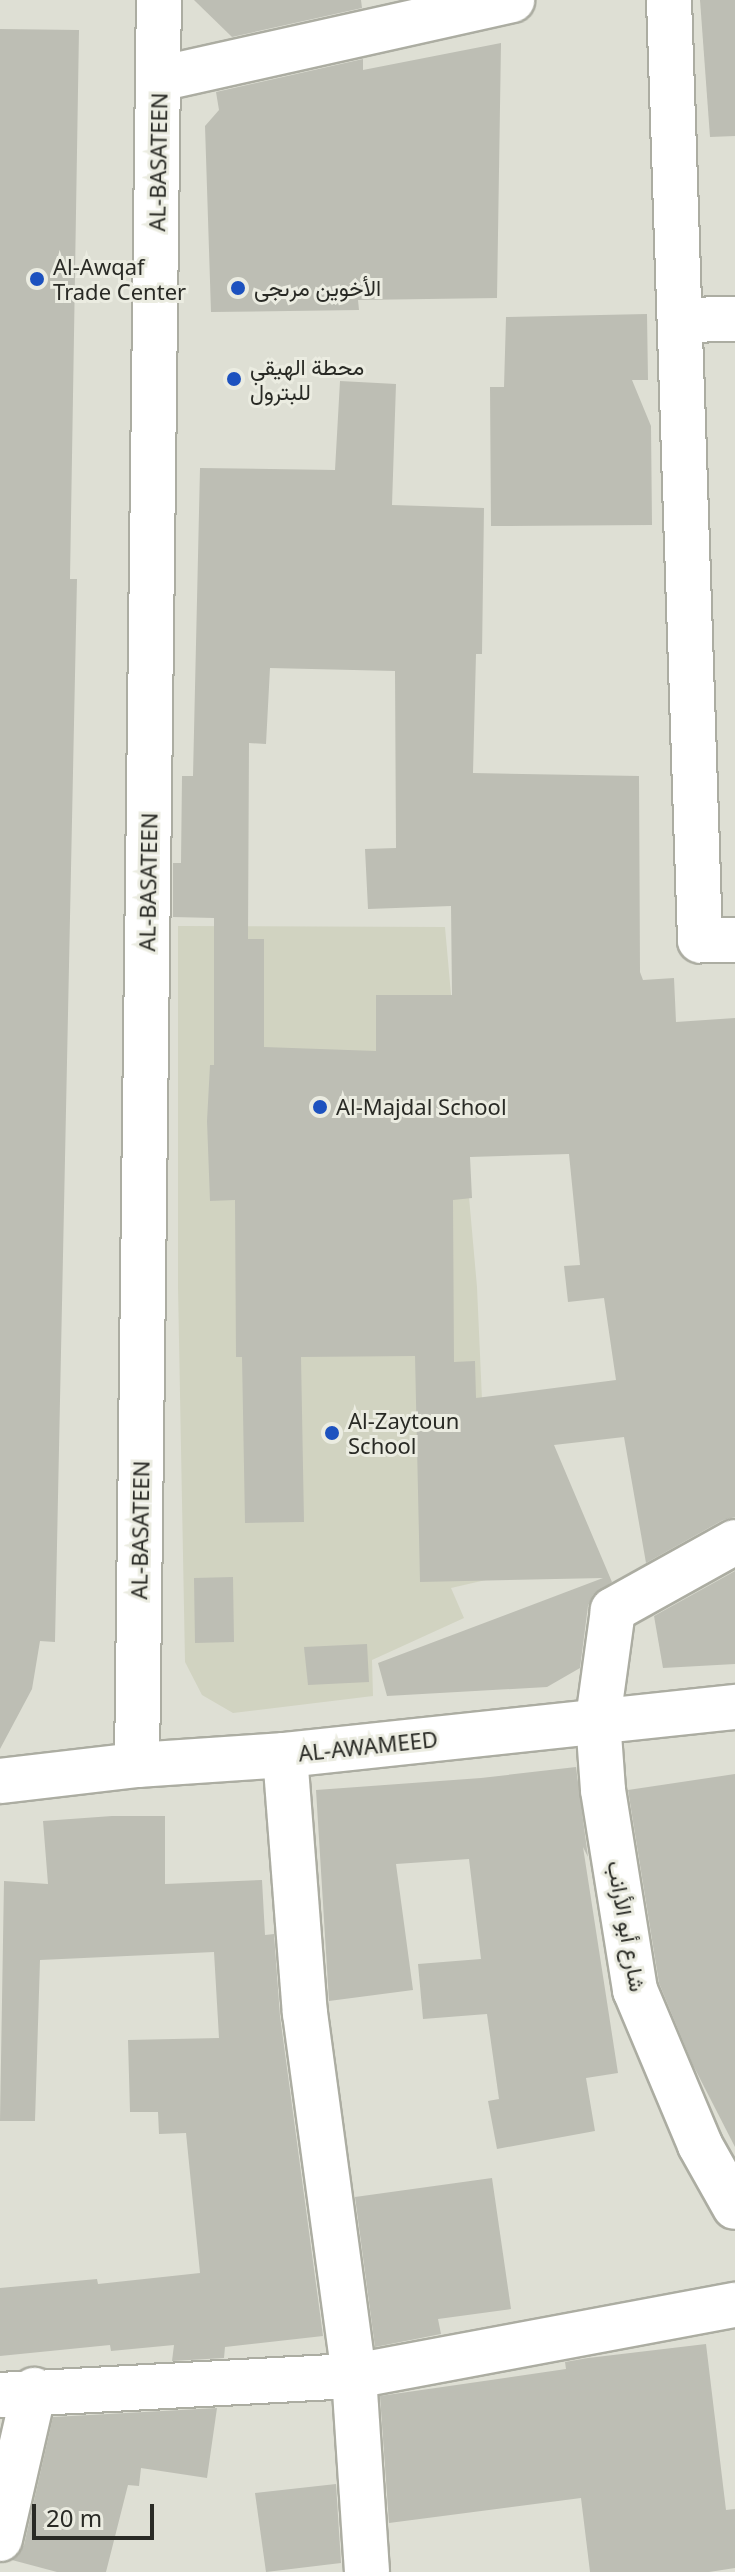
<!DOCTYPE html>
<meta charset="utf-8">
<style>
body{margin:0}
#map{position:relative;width:735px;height:2572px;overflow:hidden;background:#dedfd4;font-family:"Noto Sans",Vazirmatn,sans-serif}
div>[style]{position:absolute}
.built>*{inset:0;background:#d1d3c1}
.building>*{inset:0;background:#bdbeb4}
.roads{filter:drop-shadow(2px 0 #acada2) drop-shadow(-2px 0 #acada2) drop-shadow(0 2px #acada2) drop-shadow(0 -2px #acada2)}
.minor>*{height:44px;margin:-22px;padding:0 22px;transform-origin:22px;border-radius:22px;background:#fff}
.major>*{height:44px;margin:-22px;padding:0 22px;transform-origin:22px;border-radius:22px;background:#fff}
.dots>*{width:22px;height:22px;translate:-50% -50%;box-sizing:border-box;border:4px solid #ebece1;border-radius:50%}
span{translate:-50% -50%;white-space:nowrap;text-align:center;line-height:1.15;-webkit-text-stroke:6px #ebece1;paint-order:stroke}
.street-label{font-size:22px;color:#292a25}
.poi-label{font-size:22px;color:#292a25}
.left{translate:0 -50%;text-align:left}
.scale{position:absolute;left:32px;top:2504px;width:122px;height:36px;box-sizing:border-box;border:4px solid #292a25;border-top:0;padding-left:10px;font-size:24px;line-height:28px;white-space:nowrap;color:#292a25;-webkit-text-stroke:6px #ebece1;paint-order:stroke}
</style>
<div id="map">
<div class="built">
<i style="clip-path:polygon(178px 926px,445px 927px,477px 1287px,490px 1579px,451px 1588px,464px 1618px,372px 1660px,373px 1696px,233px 1713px,202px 1695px,185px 1662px,178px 1287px)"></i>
</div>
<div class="building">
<i style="clip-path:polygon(194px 0,361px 0,362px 8px,232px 37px)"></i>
<i style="clip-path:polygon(700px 0,735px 0,735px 136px,710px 137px)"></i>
<i style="clip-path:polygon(0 29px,79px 30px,70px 579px,77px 579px,55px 1642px,40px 1641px,32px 1689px,0 1749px)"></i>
<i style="clip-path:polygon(501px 43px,497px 298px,358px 300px,359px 310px,211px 312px,205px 126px,219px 110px,216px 92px,363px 59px,363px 70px)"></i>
<i style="clip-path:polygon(647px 314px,648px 380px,632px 380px,651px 426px,652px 525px,491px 526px,490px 387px,504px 387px,506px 317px)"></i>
<i style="clip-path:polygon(evenodd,340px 381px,396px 384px,392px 505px,484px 508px,482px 654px,476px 654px,473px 773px,639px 776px,640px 972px,643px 980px,674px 978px,676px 1022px,735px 1018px,735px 1517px,723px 1520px,646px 1563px,624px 1437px,554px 1445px,612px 1582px,593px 1595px,588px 1606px,580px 1668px,547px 1687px,387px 1696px,378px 1663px,603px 1578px,420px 1582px,415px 1356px,301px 1357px,304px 1522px,245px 1523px,242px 1357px,236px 1357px,235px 1200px,210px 1201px,207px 1121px,210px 1065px,214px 1065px,214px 918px,173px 917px,173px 863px,181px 863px,182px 776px,193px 776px,200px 468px,335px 470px,340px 381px,270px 668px,395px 671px,396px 848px,365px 849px,368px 909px,451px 906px,452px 995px,376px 995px,376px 1051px,264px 1047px,264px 939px,248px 939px,249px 743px,266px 744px,270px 668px,340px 381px,569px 1154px,580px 1265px,564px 1266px,568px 1302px,604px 1298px,616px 1380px,476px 1398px,475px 1361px,454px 1362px,453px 1200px,472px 1198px,470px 1157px,569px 1154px)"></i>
<i style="clip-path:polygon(735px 1571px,735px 1664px,663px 1668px,654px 1616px)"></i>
<i style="clip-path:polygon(233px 1577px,234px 1642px,195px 1643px,194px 1578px)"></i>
<i style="clip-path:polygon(367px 1644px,369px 1682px,308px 1685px,304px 1647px)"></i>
<i style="clip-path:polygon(576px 1767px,588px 1857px,583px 1847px,618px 2073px,586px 2078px,595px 2131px,497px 2149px,488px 2101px,499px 2099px,487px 2014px,423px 2019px,418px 1964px,481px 1959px,469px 1859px,396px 1864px,413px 1990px,329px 2001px,316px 1790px,481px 1778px)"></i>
<i style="clip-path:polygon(735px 1774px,735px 2147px,693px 2065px,659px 1983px,628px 1790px)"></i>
<i style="clip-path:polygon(112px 1816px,165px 1816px,165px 1884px,262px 1880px,265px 1935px,274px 1934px,280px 2016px,323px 2336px,225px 2347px,224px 2358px,172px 2361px,174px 2345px,111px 2351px,110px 2345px,0 2356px,0 2288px,97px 2279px,98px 2284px,200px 2273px,186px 2133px,159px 2134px,158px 2112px,130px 2112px,128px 2040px,219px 2038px,214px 1952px,40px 1960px,35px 2121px,0 2121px,4px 1881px,48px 1884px,43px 1821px)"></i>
<i style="clip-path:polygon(492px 2178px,511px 2309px,438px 2319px,441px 2334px,375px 2347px,355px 2197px)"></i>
<i style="clip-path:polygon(706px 2344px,726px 2510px,735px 2509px,735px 2568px,709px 2572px,590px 2572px,581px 2498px,389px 2523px,380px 2396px,566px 2369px,565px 2362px,588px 2358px)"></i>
<i style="clip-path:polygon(217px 2408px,207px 2478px,141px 2468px,139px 2486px,128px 2485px,106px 2572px,57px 2572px,12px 2560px,24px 2545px,53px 2417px)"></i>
<i style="clip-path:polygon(336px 2484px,341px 2563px,266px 2572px,255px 2493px)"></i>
</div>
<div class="roads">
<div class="minor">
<i style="left:669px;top:0;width:941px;rotate:88.11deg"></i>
<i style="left:700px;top:940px;width:35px"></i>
<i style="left:159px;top:79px;width:362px;rotate:-12.6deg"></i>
<i style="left:681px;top:320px;width:54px;rotate:-1.1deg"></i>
<i style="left:735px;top:1542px;width:140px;rotate:150.9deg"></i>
<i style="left:613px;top:1610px;width:111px;rotate:97.8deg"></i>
<i style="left:598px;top:1720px;width:70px;rotate:85.9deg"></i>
<i style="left:603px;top:1790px;width:203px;rotate:80.9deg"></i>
<i style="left:635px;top:1990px;width:168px;rotate:67.2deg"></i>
<i style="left:700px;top:2145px;width:71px;rotate:60.6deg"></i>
<i style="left:285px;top:1755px;width:259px;rotate:85.6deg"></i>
<i style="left:305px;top:2013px;width:366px;rotate:82.3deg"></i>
<i style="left:354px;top:2376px;width:196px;rotate:86.2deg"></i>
<i style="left:137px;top:1765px;width:148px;rotate:-3.9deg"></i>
<i style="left:285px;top:1755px;width:453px;rotate:-6.1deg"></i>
<i style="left:0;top:2395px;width:355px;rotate:-3.1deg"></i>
<i style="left:354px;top:2376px;width:388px;rotate:-10.6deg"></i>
<i style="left:0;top:2539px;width:153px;rotate:-77.1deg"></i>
</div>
<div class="major">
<i style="left:0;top:1781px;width:138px;rotate:-6.7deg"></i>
<i style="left:137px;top:1765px;width:1765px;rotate:-89.29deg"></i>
</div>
</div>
<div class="dots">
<i style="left:37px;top:279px;background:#1d52bf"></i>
<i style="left:238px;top:288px;background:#1d52bf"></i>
<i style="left:234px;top:379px;background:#1d52bf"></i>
<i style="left:320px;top:1107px;background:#1d52bf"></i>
<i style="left:332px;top:1433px;background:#1d52bf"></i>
</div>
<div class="street-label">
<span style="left:158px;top:162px;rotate:-89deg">AL-BASATEEN</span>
<span style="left:148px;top:882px;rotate:-89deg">AL-BASATEEN</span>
<span style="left:140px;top:1530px;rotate:-89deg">AL-BASATEEN</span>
<span style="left:368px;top:1746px;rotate:-6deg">AL-AWAMEED</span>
<span style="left:627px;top:1926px;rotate:80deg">شارع أبو الأرانب</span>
</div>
<div class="poi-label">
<span class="left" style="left:53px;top:279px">Al-Awqaf<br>Trade Center</span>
<span class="left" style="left:254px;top:288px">الأخوين مرىجى</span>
<span class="left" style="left:250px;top:379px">محطة الهيقي<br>للبترول</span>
<span class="left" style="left:336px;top:1107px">Al-Majdal School</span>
<span class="left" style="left:348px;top:1433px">Al-Zaytoun<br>School</span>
</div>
<div class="scale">20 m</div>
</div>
